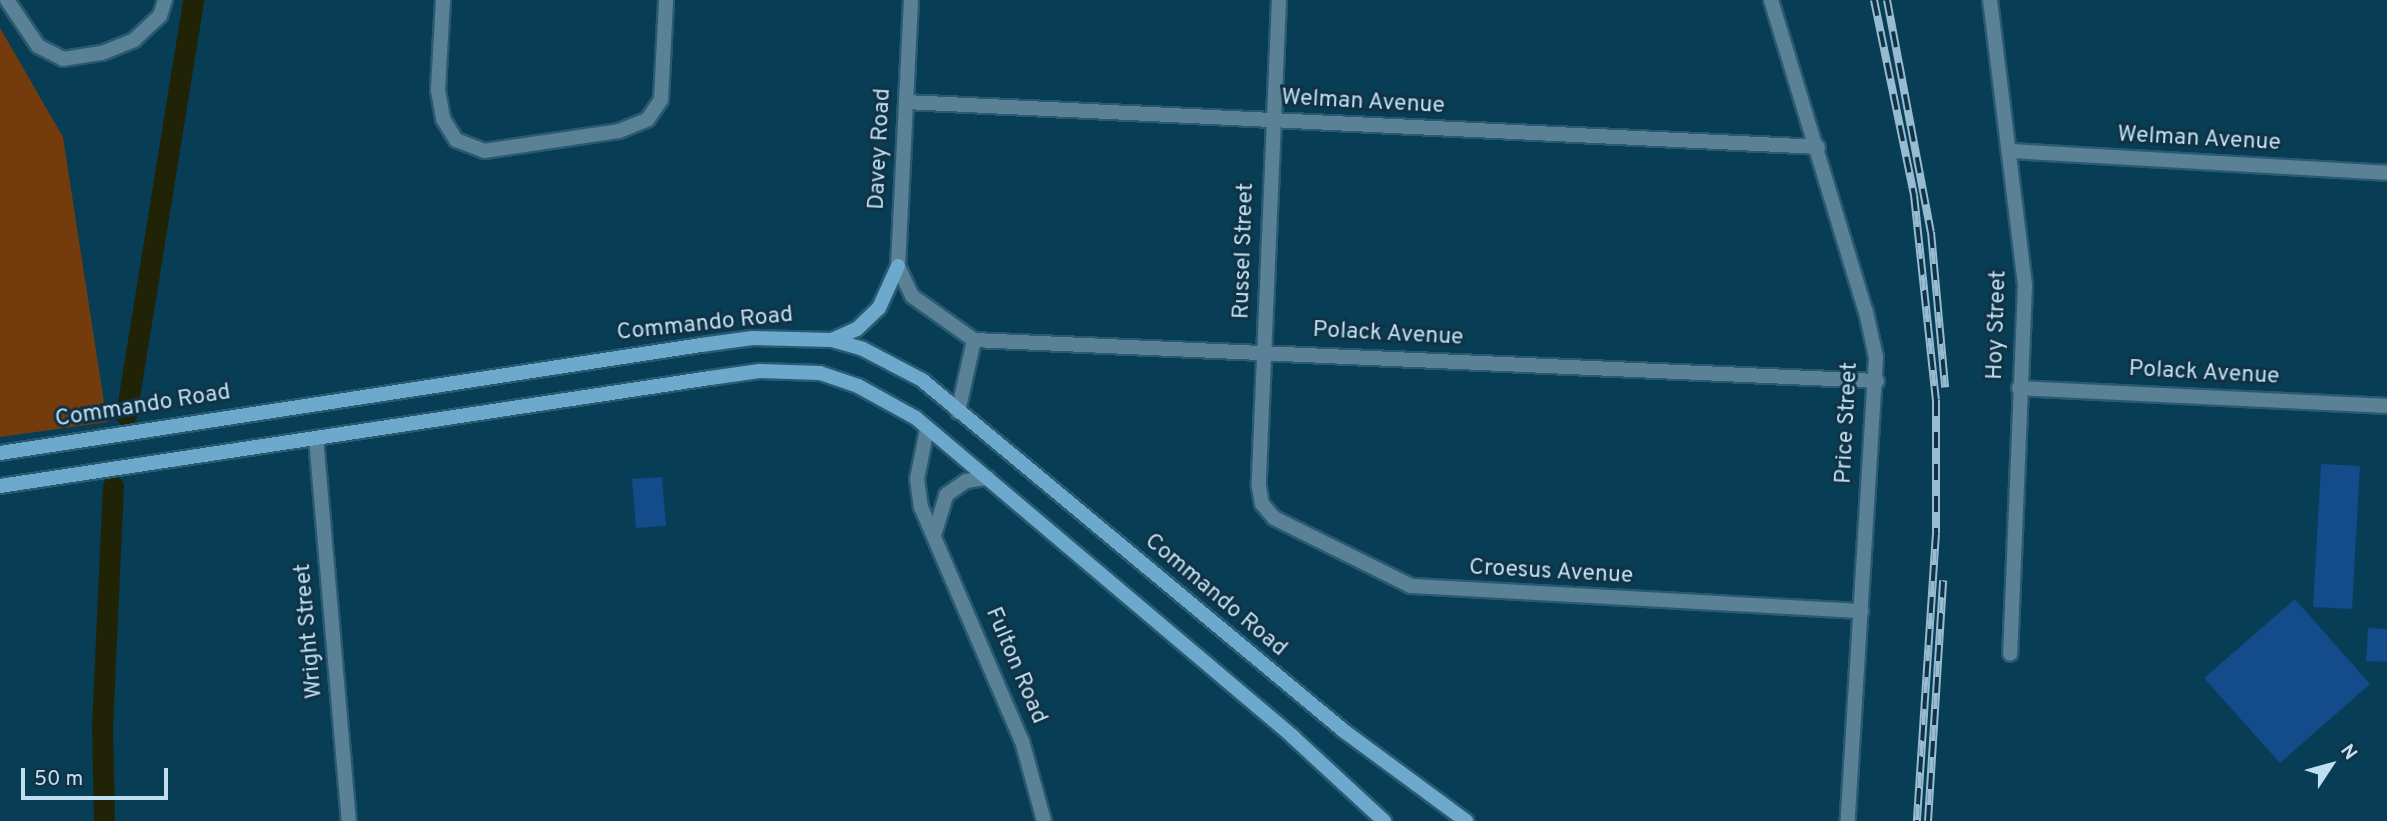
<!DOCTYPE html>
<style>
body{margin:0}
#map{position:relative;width:2387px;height:821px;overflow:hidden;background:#083d56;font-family:Overpass,sans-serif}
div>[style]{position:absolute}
.green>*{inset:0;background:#743c0c}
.canal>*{height:21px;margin:-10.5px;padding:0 10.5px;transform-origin:10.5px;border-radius:10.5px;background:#202305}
.building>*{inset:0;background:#134b8b}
.roads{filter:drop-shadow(2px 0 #295a72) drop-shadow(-2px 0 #295a72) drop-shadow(0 2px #295a72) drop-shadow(0 -2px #295a72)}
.minor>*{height:14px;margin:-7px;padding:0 7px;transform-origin:7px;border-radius:7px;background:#5b8197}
.tertiary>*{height:14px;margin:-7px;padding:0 7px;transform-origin:7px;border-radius:7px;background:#5b8197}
.secondary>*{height:14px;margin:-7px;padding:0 7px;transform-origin:7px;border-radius:7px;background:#6ca9cd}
.rail>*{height:8px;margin-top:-4px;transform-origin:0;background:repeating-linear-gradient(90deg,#103244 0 16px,#97bbd0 0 32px);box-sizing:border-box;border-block:2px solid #97bbd0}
span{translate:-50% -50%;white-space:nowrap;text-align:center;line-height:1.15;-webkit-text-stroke:6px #103244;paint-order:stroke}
.street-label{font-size:23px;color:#c0dff2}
.north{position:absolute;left:2296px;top:730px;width:70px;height:70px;-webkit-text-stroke:5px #103244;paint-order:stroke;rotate:54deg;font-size:19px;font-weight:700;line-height:28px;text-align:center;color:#c0dff2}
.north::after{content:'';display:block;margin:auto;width:24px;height:32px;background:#c0dff2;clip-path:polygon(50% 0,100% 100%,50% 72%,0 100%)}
.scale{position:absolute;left:21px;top:768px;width:147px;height:32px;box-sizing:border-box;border:4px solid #c0dff2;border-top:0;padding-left:9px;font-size:21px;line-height:24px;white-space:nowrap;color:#c0dff2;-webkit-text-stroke:5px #103244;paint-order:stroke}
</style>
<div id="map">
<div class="green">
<i style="clip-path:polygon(0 28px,63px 137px,107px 422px,0 437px)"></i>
</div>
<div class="canal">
<i style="left:126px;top:415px;width:420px;rotate:-80.8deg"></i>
<i style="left:104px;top:821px;width:94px;rotate:-91.2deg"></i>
<i style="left:102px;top:727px;width:241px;rotate:-87.4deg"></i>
</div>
<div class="building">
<i style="clip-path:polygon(2321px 464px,2360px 466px,2352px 609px,2313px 607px)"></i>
<i style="clip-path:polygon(662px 477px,666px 526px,636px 528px,632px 479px)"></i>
<i style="clip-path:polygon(2295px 599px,2370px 684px,2280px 763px,2204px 678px)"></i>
<i style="clip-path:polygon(2368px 628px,2387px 629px,2387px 662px,2366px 661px)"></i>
</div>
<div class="roads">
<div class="minor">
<i style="left:7px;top:0;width:55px;rotate:56deg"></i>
<i style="left:38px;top:46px;width:28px;rotate:27deg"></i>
<i style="left:63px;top:59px;width:39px;rotate:-9deg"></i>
<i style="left:102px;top:53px;width:35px;rotate:-22deg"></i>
<i style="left:134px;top:40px;width:35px;rotate:-43deg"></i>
<i style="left:160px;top:16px;width:17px;rotate:-73deg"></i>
<i style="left:443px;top:0;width:90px;rotate:93.2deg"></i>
<i style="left:438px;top:90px;width:29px;rotate:80deg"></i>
<i style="left:443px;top:119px;width:25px;rotate:58deg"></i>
<i style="left:456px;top:140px;width:30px;rotate:21deg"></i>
<i style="left:484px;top:151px;width:136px;rotate:-8.4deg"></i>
<i style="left:619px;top:131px;width:31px;rotate:-22deg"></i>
<i style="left:648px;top:119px;width:23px;rotate:-56deg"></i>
<i style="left:661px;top:100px;width:100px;rotate:-87.1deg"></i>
<i style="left:911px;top:0;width:266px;rotate:92.8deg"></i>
<i style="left:898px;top:266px;width:33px;rotate:65deg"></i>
<i style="left:912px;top:296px;width:76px;rotate:35.4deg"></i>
<i style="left:974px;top:340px;width:904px;rotate:2.6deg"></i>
<i style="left:1279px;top:0;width:487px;rotate:92.4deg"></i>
<i style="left:1259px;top:487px;width:17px;rotate:80deg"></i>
<i style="left:1262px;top:504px;width:18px;rotate:49deg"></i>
<i style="left:1274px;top:518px;width:153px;rotate:26.4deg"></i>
<i style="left:1411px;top:586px;width:451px;rotate:3.2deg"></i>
<i style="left:1990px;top:0;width:287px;rotate:83deg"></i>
<i style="left:2025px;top:285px;width:369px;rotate:92.3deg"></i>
<i style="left:906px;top:102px;width:913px;rotate:2.82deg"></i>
<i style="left:2009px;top:151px;width:379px;rotate:3.3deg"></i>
<i style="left:2019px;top:388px;width:368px;rotate:2.8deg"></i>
<i style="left:958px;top:412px;width:74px;rotate:-77.5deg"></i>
<i style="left:927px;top:429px;width:51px;rotate:101.3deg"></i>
<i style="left:917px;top:479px;width:28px;rotate:82deg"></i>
<i style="left:921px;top:507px;width:255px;rotate:66.7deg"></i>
<i style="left:1022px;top:741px;width:83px;rotate:74.6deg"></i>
<i style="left:316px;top:438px;width:384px;rotate:85.1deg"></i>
<i style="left:935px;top:532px;width:39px;rotate:-73deg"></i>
<i style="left:946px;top:495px;width:24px;rotate:-35deg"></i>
<i style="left:966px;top:481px;width:22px;rotate:-8deg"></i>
</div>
<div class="tertiary">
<i style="left:1771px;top:0;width:326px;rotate:73.1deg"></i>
<i style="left:1866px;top:312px;width:46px;rotate:77.5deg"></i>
<i style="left:1876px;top:357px;width:465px;rotate:93.5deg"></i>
</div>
<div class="secondary">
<i style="left:832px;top:340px;width:27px;rotate:-24deg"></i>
<i style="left:857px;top:329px;width:30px;rotate:-44deg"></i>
<i style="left:879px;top:308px;width:46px;rotate:-65.7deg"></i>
<i style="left:0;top:453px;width:709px;rotate:-8.76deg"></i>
<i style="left:701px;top:345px;width:52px;rotate:-7.7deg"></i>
<i style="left:753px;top:338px;width:79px;rotate:1.5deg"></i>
<i style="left:832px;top:340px;width:32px;rotate:16deg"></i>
<i style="left:863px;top:349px;width:67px;rotate:27.7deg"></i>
<i style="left:922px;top:380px;width:549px;rotate:39.75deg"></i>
<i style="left:1344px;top:731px;width:152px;rotate:36.4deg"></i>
<i style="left:0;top:486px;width:718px;rotate:-8.65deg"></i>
<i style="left:710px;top:378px;width:50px;rotate:-8deg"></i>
<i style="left:760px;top:371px;width:60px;rotate:1.9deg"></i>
<i style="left:820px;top:373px;width:40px;rotate:18.9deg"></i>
<i style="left:858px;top:386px;width:66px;rotate:28.9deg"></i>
<i style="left:916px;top:418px;width:494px;rotate:40.2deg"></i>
<i style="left:1293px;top:737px;width:124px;rotate:42.7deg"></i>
</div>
</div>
<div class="rail">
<i style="left:1874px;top:0;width:199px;rotate:78.4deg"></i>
<i style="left:1914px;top:195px;width:206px;rotate:83.9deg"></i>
<i style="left:1936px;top:400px;width:133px;rotate:90deg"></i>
<i style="left:1936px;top:533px;width:289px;rotate:93.8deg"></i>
<i style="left:1887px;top:0;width:236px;rotate:79.3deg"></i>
<i style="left:1931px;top:232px;width:156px;rotate:84.8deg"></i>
<i style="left:1928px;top:821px;width:241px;rotate:-86.4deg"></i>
</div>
<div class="street-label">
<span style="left:1363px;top:103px;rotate:3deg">Welman Avenue</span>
<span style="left:2199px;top:140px;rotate:3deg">Welman Avenue</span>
<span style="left:881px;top:149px;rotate:-87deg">Davey Road</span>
<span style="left:1245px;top:251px;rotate:-88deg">Russel Street</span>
<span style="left:705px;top:325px;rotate:-6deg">Commando Road</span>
<span style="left:1998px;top:325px;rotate:-88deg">Hoy Street</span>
<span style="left:1388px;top:335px;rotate:3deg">Polack Avenue</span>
<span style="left:2204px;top:374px;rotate:3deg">Polack Avenue</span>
<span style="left:143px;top:407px;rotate:-9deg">Commando Road</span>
<span style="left:1848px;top:423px;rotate:-87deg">Price Street</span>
<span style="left:1551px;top:573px;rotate:3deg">Croesus Avenue</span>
<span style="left:1215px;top:596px;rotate:40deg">Commando Road</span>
<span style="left:310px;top:631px;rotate:-95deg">Wright Street</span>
<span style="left:1015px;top:666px;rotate:67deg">Fulton Road</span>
</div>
<div class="north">N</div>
<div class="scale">50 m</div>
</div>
